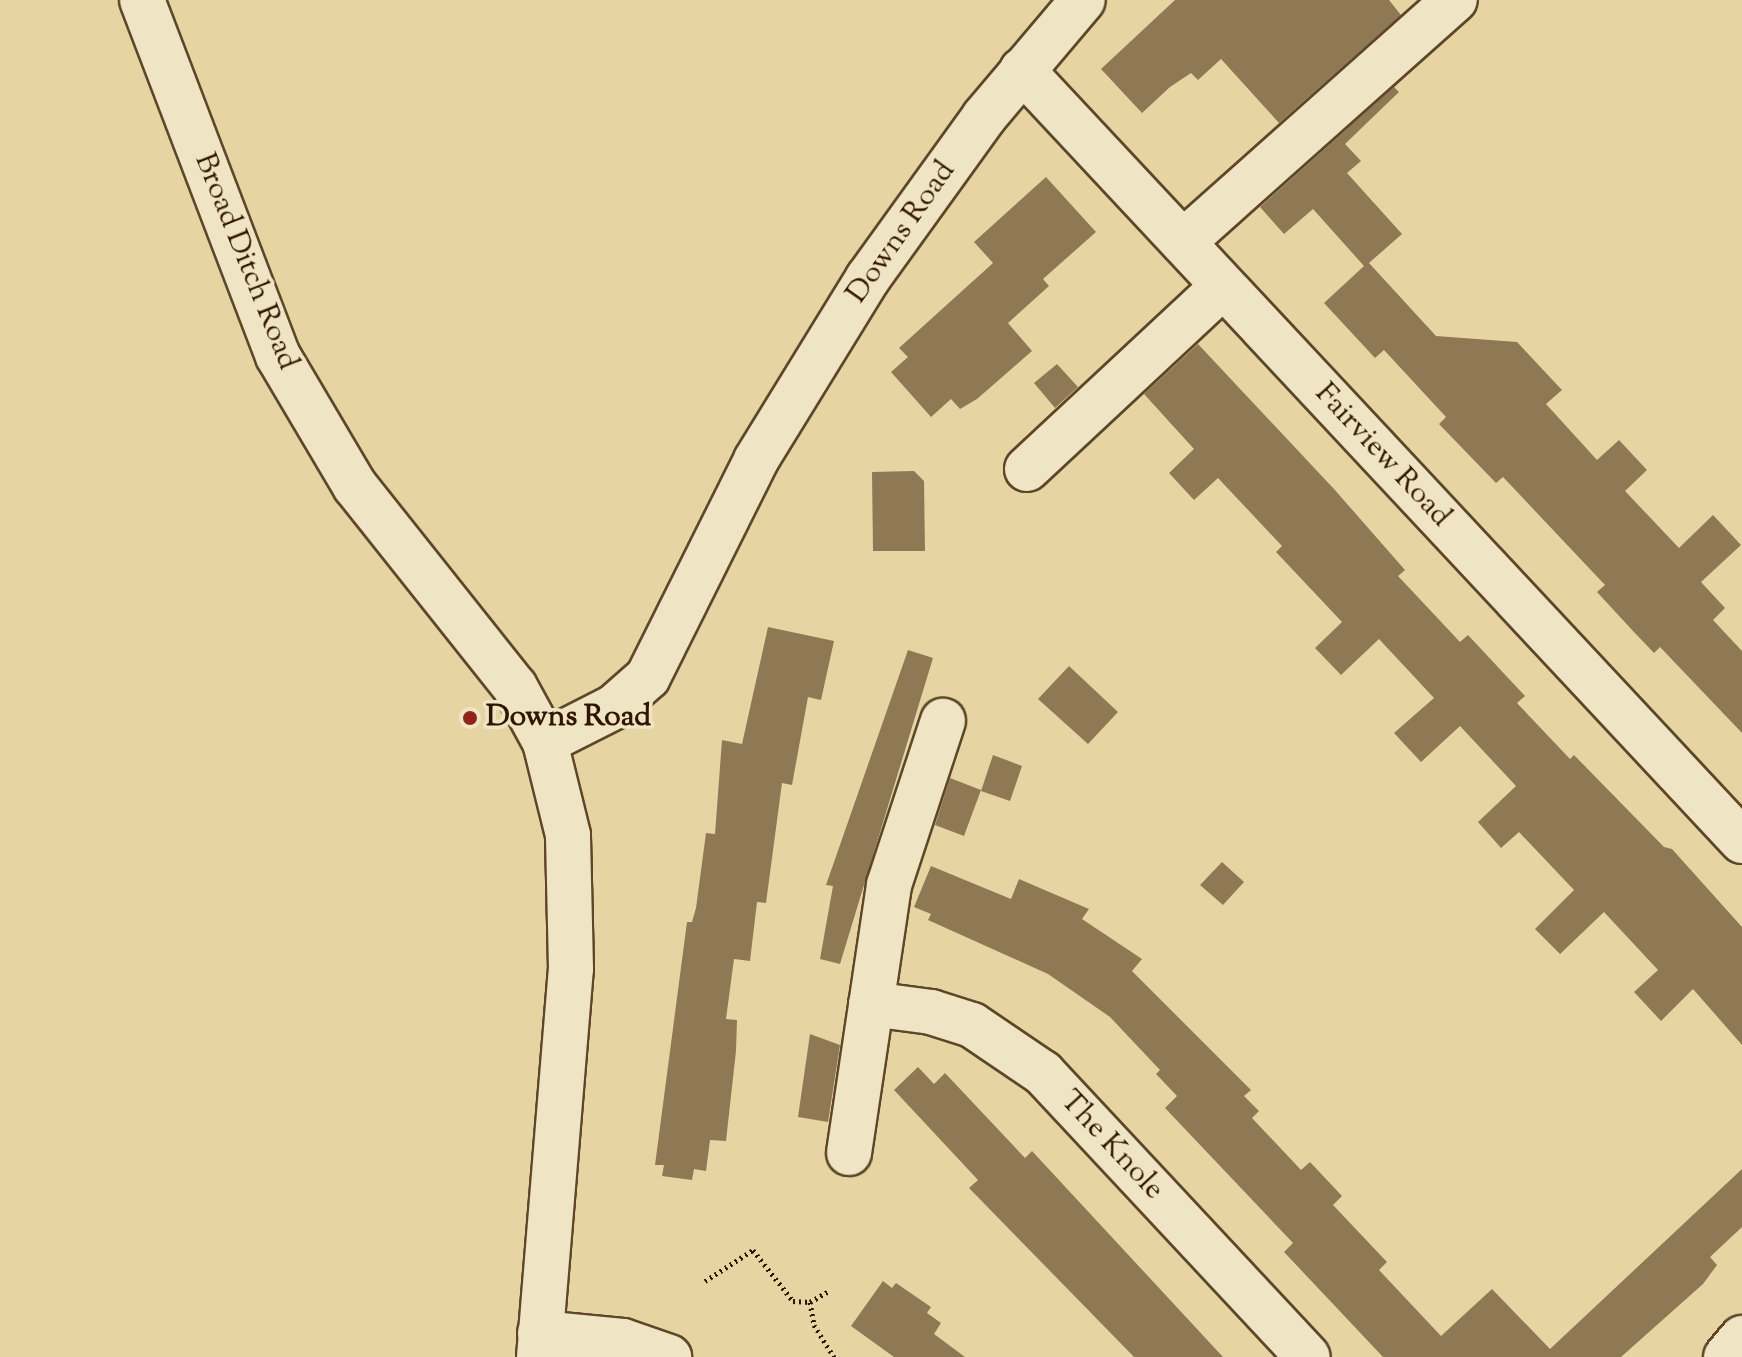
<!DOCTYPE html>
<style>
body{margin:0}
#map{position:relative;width:1742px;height:1357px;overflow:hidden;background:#e6d5a3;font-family:"Sorts Mill Goudy",serif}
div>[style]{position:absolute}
.building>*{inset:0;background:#8f7955}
.path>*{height:5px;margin-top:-2.5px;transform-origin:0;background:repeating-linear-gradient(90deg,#301600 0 2px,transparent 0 6px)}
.roads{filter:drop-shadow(2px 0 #5e4629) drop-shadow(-2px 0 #5e4629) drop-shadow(0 2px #5e4629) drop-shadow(0 -2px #5e4629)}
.minor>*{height:44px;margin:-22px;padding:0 22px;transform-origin:22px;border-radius:22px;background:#efe4c3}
.dots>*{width:22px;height:22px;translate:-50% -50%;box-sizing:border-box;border:4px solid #efe4c3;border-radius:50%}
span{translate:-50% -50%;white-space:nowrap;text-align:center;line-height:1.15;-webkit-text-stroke:7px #efe4c3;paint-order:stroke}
.street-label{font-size:30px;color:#301600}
.poi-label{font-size:30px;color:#301600;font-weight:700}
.left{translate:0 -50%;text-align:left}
</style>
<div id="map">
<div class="building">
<i style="clip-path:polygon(1175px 0,1389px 0,1401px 15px,1279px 123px,1221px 59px,1198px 80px,1191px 73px,1170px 87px,1142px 113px,1101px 69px)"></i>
<i style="clip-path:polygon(1394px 87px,1399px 92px,1345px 144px,1361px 161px,1347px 173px,1402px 234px,1369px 263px,1436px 336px,1517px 342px,1562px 390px,1546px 404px,1597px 460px,1619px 440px,1647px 470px,1625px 491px,1679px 548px,1713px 515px,1741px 545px,1701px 582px,1725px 608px,1713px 620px,1742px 651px,1742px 733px,1660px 647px,1654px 653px,1633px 631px,1597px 592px,1605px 585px,1503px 477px,1496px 483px,1439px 424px,1446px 417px,1384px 350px,1375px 358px,1324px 303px,1364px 266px,1313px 209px,1284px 234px,1260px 207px)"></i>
<i style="clip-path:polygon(1046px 177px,1096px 232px,1043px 279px,1049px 286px,1008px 323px,1032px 351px,977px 399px,960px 409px,951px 399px,931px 417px,891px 372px,908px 357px,899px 348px,993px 263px,974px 242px)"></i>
<i style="clip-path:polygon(1198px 344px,1334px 489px,1405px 570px,1398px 576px,1460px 642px,1468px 635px,1525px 696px,1517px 703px,1570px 759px,1574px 755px,1664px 847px,1672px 849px,1742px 927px,1742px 1045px,1693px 989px,1661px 1021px,1634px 992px,1658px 970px,1604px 912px,1560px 954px,1535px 929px,1574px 890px,1519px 832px,1501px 848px,1478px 822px,1516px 786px,1460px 726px,1421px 762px,1394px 733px,1434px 698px,1379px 639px,1341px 675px,1315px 648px,1342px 622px,1276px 552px,1282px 546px,1218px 478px,1194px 500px,1169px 473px,1194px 449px,1144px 394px)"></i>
<i style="clip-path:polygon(1057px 364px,1078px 387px,1055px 408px,1034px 383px)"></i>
<i style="clip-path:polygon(914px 471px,924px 481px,925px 551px,873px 551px,872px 472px)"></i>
<i style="clip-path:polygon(768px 627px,834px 641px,821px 700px,808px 697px,792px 785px,782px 783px,766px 903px,757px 902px,750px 961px,734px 959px,726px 1019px,737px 1020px,736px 1051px,726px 1141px,710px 1140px,706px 1171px,694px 1169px,692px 1180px,662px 1176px,664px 1165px,655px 1165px,687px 922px,692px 922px,696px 908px,706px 833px,715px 834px,722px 740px,742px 744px)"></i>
<i style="clip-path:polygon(908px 650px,933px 658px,840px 964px,820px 959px,833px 886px,826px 885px)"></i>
<i style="clip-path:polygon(1069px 666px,1118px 712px,1088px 744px,1038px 699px)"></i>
<i style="clip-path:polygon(993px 755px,1022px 766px,1010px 801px,981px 791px)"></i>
<i style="clip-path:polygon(950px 778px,981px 790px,964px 836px,935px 825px)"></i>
<i style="clip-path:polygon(1222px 862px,1244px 882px,1223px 905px,1200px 885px)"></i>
<i style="clip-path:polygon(931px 866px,1011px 899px,1019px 879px,1089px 909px,1082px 919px,1142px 959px,1132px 971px,1251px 1090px,1244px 1096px,1259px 1111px,1252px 1118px,1301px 1170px,1310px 1162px,1342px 1196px,1333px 1205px,1387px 1262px,1379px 1270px,1441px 1336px,1492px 1289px,1550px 1349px,1742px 1169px,1742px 1227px,1710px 1257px,1717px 1265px,1703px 1284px,1621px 1357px,1383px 1357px,1284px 1252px,1293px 1243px,1165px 1108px,1177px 1096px,1156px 1074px,1160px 1070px,1110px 1017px,1048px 974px,928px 920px,931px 914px,914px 907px)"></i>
<i style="clip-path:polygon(810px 1034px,840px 1045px,828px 1122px,798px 1117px)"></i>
<i style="clip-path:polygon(918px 1067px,934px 1084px,945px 1073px,1025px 1158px,1032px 1151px,1223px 1357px,1134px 1357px,969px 1188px,978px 1180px,894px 1090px)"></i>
<i style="clip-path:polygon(883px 1281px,892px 1288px,896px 1283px,931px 1307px,927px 1313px,941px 1323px,934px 1334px,965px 1357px,894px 1357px,851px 1326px)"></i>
</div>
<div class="path">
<i style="left:705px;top:1281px;width:57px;rotate:-32.9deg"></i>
<i style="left:753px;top:1250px;width:65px;rotate:51.9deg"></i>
<i style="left:793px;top:1301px;width:17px;rotate:3deg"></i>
<i style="left:810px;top:1302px;width:22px;rotate:-30deg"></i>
<i style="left:810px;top:1302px;width:23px;rotate:80deg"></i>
<i style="left:814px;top:1325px;width:38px;rotate:58deg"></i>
</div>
<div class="roads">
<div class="minor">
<i style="left:142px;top:0;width:381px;rotate:69.1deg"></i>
<i style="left:278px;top:356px;width:151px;rotate:59.4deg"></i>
<i style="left:355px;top:486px;width:257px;rotate:51.5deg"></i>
<i style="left:515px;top:687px;width:63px;rotate:61.4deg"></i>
<i style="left:1022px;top:70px;width:1055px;rotate:46.96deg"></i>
<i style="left:1183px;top:242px;width:364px;rotate:-41.7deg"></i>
<i style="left:1027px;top:469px;width:268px;rotate:-43deg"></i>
<i style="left:871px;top:1004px;width:61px;rotate:7.6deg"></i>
<i style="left:931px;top:1012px;width:43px;rotate:17.6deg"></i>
<i style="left:972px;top:1025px;width:86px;rotate:34.1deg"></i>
<i style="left:1043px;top:1073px;width:388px;rotate:47deg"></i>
<i style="left:849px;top:1153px;width:271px;rotate:-81.5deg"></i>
<i style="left:889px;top:885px;width:173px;rotate:-71.8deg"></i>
<i style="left:540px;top:1333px;width:83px;rotate:5.5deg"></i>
<i style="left:623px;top:1341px;width:49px;rotate:19.2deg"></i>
<i style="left:539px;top:1357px;width:389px;rotate:-85.3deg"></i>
<i style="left:571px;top:969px;width:134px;rotate:-91.3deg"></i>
<i style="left:568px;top:835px;width:96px;rotate:-103.9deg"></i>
<i style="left:545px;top:742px;width:77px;rotate:-26.9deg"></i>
<i style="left:614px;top:707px;width:45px;rotate:-41.4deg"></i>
<i style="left:648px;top:677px;width:242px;rotate:-63.5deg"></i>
<i style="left:756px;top:460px;width:214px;rotate:-58.4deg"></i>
<i style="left:868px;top:278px;width:198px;rotate:-54.2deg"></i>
<i style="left:984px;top:117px;width:153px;rotate:-49.8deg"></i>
<i style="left:1726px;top:1357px;width:25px;rotate:-50deg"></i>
</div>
</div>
<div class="dots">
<i style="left:470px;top:718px;background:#8f2418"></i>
</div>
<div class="street-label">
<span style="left:902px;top:233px;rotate:-55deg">Downs Road</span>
<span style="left:245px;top:262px;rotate:68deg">Broad Ditch Road</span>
<span style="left:1382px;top:456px;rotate:47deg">Fairview Road</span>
<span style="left:1111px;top:1146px;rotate:47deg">The Knole</span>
</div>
<div class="poi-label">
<span class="left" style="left:486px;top:718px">Downs Road</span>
</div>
</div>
